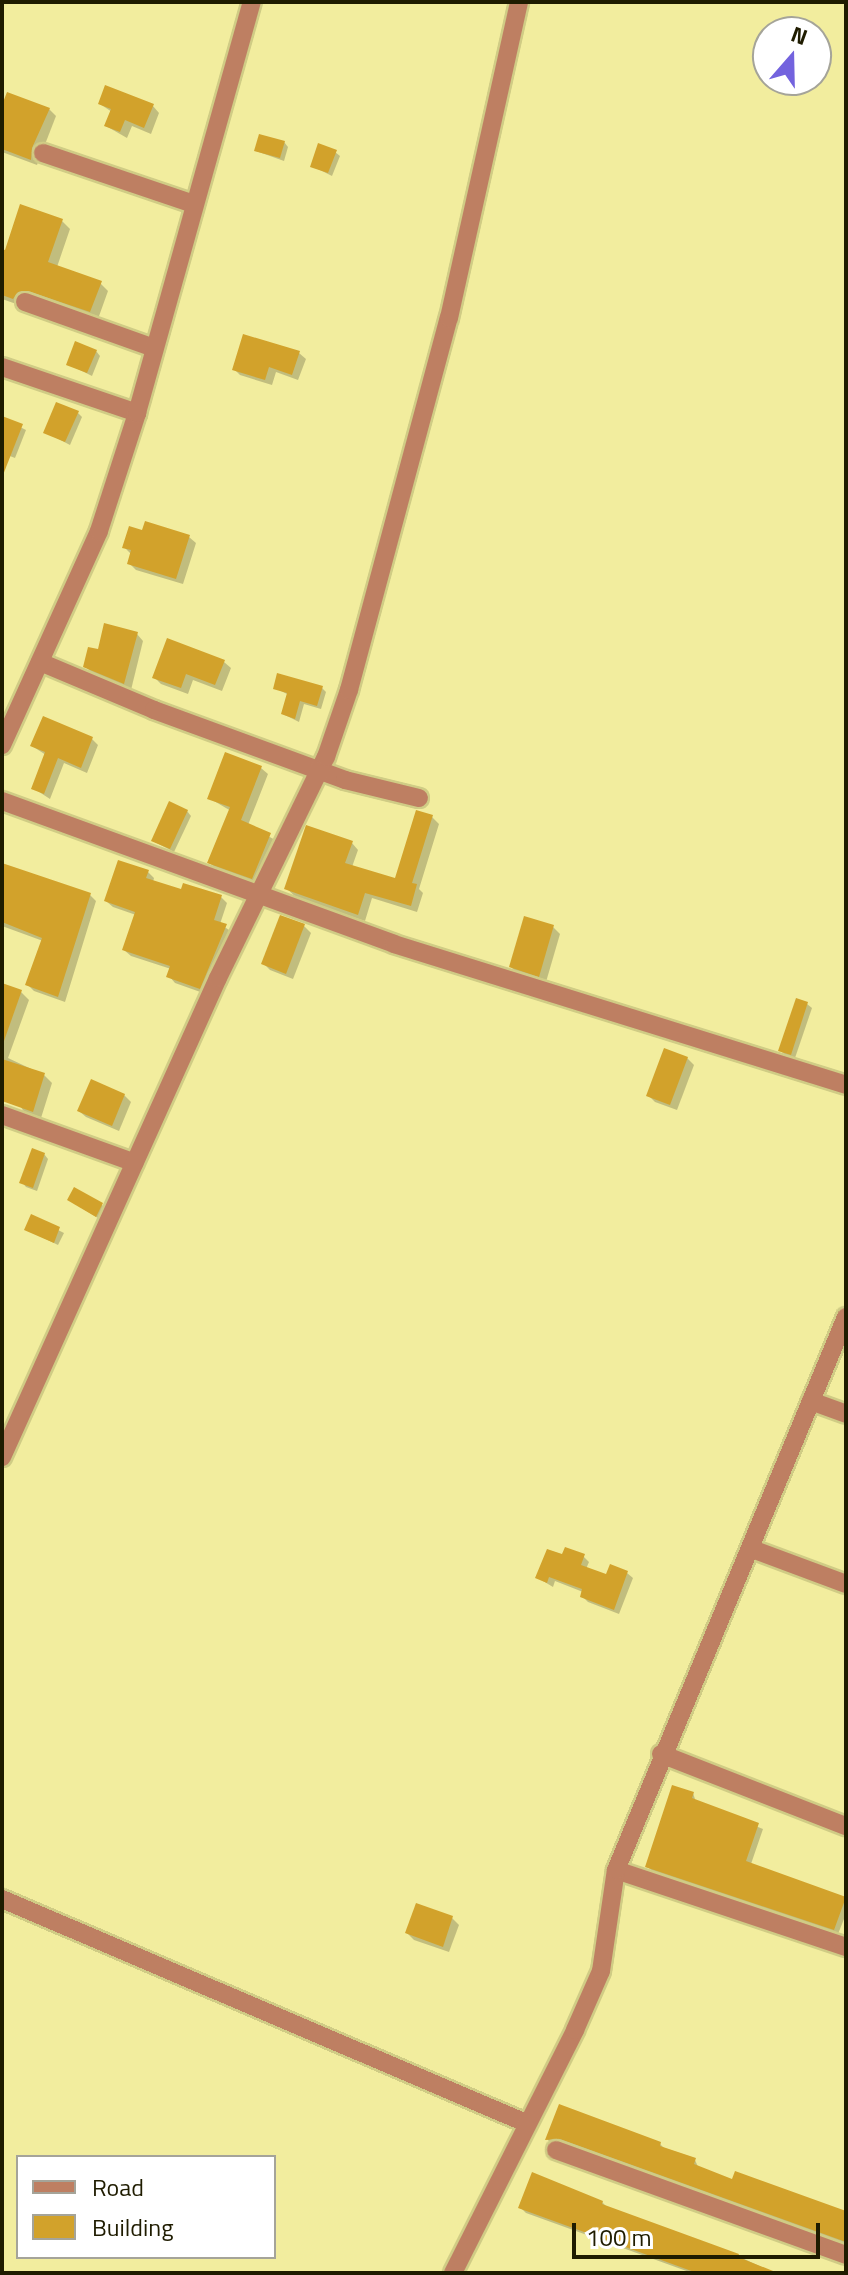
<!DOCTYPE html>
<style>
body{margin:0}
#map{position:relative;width:848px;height:2275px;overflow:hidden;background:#f2ed9e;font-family:"Titillium Web",sans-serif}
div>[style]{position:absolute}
.shadow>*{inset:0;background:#0003}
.building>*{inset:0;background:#d2a22b}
.roads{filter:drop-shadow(2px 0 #d0cc85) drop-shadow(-2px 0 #d0cc85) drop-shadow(0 2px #d0cc85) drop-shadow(0 -2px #d0cc85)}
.minor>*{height:18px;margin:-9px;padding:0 9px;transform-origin:9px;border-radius:9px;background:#be7f62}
span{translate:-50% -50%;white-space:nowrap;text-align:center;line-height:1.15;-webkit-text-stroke:8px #fff;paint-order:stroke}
.frame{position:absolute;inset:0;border:4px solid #1f1c00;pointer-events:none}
.legend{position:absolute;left:16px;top:2155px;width:260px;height:104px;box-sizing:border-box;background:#fff;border:2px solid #a5a499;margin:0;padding:10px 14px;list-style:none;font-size:24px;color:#1f1c00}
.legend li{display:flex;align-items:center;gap:16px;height:40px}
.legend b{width:40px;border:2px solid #a5a499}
.north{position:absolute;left:752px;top:16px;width:80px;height:80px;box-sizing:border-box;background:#fff;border:2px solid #a5a499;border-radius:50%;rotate:20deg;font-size:22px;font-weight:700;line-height:32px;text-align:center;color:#1f1c00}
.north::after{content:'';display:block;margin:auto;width:28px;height:36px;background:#7363de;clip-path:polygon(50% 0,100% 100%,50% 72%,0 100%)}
.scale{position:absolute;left:572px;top:2223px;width:248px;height:36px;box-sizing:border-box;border:4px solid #1f1c00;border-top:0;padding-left:10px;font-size:24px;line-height:28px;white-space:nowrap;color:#1f1c00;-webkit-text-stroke:6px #fff;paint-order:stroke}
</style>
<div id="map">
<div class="shadow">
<i style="clip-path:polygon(100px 104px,153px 106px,159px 113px,151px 134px,132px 126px,127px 138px,106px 126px,112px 112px)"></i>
<i style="clip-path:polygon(49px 109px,56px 116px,37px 165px,2px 152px,2px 111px)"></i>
<i style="clip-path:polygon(284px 142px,288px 147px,284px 161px,256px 151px)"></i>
<i style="clip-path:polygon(335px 152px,340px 156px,332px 176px,312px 166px)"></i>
<i style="clip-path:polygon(62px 221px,70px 229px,57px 267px,100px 283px,108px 291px,98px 319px,22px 306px,2px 299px,2px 251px,6px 253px)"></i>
<i style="clip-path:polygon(96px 351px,100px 356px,92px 376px,68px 364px)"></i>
<i style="clip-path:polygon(299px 353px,306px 359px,298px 380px,276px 372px,272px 385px,240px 375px,234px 369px)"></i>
<i style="clip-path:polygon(78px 413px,82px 417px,70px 445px,45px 432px)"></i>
<i style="clip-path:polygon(2px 418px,26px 430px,15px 458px,2px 453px)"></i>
<i style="clip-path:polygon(144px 532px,189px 537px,196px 543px,183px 584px,136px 570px,129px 563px,132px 555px,124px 547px)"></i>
<i style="clip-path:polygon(137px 634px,143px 641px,131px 690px,92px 673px,85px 666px,99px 651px)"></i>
<i style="clip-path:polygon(224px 662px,231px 668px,222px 691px,193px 680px,188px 694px,161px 684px,154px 677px)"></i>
<i style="clip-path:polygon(275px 688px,322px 688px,326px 692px,321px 709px,304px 704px,299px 722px,283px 714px,289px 695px)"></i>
<i style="clip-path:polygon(92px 739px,98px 745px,87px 773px,64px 763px,50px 799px,33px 788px,46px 755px,32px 746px)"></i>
<i style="clip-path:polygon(261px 768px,268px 774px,248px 825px,277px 841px,259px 885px,216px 869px,209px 862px,231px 811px,209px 798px)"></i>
<i style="clip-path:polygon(187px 811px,191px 816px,174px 852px,153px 841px)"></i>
<i style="clip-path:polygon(432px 817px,439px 824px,419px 889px,423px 893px,417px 912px,372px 898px,365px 921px,298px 899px,286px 888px,352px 843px,358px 850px,352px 867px,396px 880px)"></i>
<i style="clip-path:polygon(2px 865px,90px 895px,96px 901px,65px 1002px,34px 991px,27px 984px,43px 941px,2px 926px)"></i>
<i style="clip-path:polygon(148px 872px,154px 878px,153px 882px,183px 891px,221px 897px,227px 903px,220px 924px,232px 932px,206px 994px,175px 983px,169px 976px,171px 969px,131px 956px,124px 950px,136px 915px,113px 907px,106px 901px)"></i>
<i style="clip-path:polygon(304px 926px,311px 933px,293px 979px,270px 970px,263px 963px)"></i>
<i style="clip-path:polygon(553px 927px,560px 934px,546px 982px,518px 974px,511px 967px)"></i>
<i style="clip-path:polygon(2px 985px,21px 992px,29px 1000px,8px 1058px,44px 1075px,52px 1083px,41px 1118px,25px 1113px,2px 1080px)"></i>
<i style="clip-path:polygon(807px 1004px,812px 1008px,795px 1058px,785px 1055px,781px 1051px)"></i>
<i style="clip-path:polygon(687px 1058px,694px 1065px,677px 1110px,655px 1102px,648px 1095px)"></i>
<i style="clip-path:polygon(124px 1095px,131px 1102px,119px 1131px,86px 1117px,79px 1111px)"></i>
<i style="clip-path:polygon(44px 1154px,48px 1159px,37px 1191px,26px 1187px,22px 1182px)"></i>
<i style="clip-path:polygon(69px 1200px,102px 1205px,106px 1209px,101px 1220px)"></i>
<i style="clip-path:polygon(32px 1217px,64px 1233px,58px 1245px,27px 1230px)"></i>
<i style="clip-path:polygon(583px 1556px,589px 1562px,586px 1569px,607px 1577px,627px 1573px,633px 1578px,619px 1614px,588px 1602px,582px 1596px,583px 1592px,555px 1581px,553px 1587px,538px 1578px,563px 1557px)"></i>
<i style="clip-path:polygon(693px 1793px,696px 1802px,763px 1829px,751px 1864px,846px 1899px,846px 1914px,838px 1934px,652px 1871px,648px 1867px)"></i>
<i style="clip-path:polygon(452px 1918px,459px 1925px,449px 1952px,414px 1940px,407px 1933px)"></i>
<i style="clip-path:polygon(560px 2107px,660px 2144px,666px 2150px,695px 2160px,699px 2169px,733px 2182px,846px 2215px,846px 2244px,567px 2143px,552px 2144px,547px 2139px)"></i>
<i style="clip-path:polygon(602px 2202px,608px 2208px,738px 2256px,774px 2273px,692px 2273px,526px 2213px,521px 2208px)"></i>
</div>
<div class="building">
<i style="clip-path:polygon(105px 85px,154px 104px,144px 128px,125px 120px,120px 132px,104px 126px,111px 109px,98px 104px)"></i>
<i style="clip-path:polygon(7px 92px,50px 108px,32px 148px,31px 160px,2px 149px,2px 105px)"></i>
<i style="clip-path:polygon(259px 134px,285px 141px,280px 158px,254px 151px)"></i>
<i style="clip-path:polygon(318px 143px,337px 150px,328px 173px,310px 167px)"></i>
<i style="clip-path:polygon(20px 204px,63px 219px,48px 262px,102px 281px,90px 312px,28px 291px,18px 292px,13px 299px,2px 295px,2px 249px,5px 250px)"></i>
<i style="clip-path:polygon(243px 334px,300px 351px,292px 375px,269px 367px,265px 380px,232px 370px)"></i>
<i style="clip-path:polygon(75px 341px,97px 350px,87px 373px,66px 365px)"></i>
<i style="clip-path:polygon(56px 402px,79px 411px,65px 442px,43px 433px)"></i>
<i style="clip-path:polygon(2px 416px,23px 424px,3px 475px,2px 475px)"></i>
<i style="clip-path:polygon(145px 521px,190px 535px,176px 579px,127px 564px,131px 550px,122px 548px,129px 526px,142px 530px)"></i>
<i style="clip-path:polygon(104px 623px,138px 632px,124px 684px,83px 667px,88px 647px,98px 649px)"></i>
<i style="clip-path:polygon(167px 638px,225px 660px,215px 685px,186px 674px,181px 688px,152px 678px)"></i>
<i style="clip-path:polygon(277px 673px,323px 686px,317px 706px,300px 701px,295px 719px,281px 714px,287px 693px,273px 689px)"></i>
<i style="clip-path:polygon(43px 716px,93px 737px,81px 768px,58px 758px,44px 794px,31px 789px,45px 752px,30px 746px)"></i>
<i style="clip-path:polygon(225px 752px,262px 766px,241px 820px,271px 833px,252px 879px,207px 863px,230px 807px,207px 799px)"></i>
<i style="clip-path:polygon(169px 801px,188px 810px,170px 849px,151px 841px)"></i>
<i style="clip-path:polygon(416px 810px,433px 815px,412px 883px,417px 884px,411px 906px,365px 893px,358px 915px,284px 889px,306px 825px,353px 841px,345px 863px,395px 878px)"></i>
<i style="clip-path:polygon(118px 860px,149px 870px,146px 878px,181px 889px,183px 883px,222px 895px,214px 920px,227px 924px,200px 989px,166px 977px,170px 966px,122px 950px,135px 912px,104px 901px)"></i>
<i style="clip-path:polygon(2px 863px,91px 893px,58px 997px,25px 985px,42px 938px,2px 922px)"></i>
<i style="clip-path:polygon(280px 915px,305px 924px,286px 974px,261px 964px)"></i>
<i style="clip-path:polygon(524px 916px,554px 925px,539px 977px,509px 967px)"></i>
<i style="clip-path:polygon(2px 983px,22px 990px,4px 1041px,2px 1040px)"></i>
<i style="clip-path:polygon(796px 998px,808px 1002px,791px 1055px,778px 1051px)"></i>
<i style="clip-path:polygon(664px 1048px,688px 1057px,670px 1105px,646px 1096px)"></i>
<i style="clip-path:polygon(2px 1059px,45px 1073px,33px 1112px,2px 1101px)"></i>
<i style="clip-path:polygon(91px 1079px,125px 1094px,112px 1126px,77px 1111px)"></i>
<i style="clip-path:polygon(32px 1148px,45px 1153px,33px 1188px,19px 1183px)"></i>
<i style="clip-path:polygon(74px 1187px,103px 1203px,96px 1217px,67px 1200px)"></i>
<i style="clip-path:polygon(31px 1214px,60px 1227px,54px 1243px,24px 1230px)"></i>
<i style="clip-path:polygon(565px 1547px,585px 1554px,581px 1565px,606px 1574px,610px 1564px,628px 1571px,614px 1610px,580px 1597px,582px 1589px,549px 1577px,547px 1583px,535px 1578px,547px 1549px,562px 1554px)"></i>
<i style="clip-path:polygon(672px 1785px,694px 1792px,692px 1798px,759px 1823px,746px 1861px,846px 1897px,834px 1930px,645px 1867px)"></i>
<i style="clip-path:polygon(416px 1903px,453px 1916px,443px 1947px,405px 1933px)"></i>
<i style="clip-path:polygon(559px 2104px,661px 2142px,660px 2146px,696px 2158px,694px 2164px,732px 2179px,735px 2171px,846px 2211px,846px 2242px,560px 2139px,545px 2140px)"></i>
<i style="clip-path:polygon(532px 2172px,603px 2201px,602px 2204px,739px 2254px,738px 2257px,778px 2273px,697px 2273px,518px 2208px)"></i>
</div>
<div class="roads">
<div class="minor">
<i style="left:43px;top:153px;width:159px;rotate:18.7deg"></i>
<i style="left:25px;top:302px;width:137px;rotate:19.6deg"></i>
<i style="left:2px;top:367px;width:143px;rotate:18.8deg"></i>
<i style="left:40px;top:662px;width:124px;rotate:22.8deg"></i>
<i style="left:154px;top:710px;width:203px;rotate:20.1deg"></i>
<i style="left:345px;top:780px;width:76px;rotate:13.7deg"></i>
<i style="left:2px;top:745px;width:235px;rotate:-65.6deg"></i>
<i style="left:99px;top:531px;width:124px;rotate:-72.1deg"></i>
<i style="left:137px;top:413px;width:427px;rotate:-74.4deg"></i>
<i style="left:2px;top:801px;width:417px;rotate:20deg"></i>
<i style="left:394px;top:944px;width:473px;rotate:17.3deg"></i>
<i style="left:2px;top:1115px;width:141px;rotate:19.8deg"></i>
<i style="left:811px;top:1401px;width:37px;rotate:20deg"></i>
<i style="left:2px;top:1457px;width:525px;rotate:-65.73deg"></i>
<i style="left:218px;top:978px;width:246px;rotate:-64deg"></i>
<i style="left:326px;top:757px;width:71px;rotate:-71.1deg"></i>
<i style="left:349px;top:690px;width:385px;rotate:-75deg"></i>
<i style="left:449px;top:318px;width:324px;rotate:-77.5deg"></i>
<i style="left:752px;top:1549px;width:100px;rotate:20.4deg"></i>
<i style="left:661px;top:1754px;width:199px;rotate:21.3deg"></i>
<i style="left:616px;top:1870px;width:243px;rotate:18.5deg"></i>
<i style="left:2px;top:1899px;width:570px;rotate:23.15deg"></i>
<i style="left:556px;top:2150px;width:308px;rotate:19.9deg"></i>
<i style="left:453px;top:2273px;width:272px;rotate:-63.3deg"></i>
<i style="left:575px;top:2030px;width:64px;rotate:-66.2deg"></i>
<i style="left:601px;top:1971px;width:102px;rotate:-81.6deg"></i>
<i style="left:616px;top:1870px;width:599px;rotate:-67.42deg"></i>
</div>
</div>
<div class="frame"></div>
<ul class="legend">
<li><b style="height:10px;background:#be7f62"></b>Road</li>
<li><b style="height:22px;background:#d2a22b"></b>Building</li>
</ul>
<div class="north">N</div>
<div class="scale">100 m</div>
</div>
